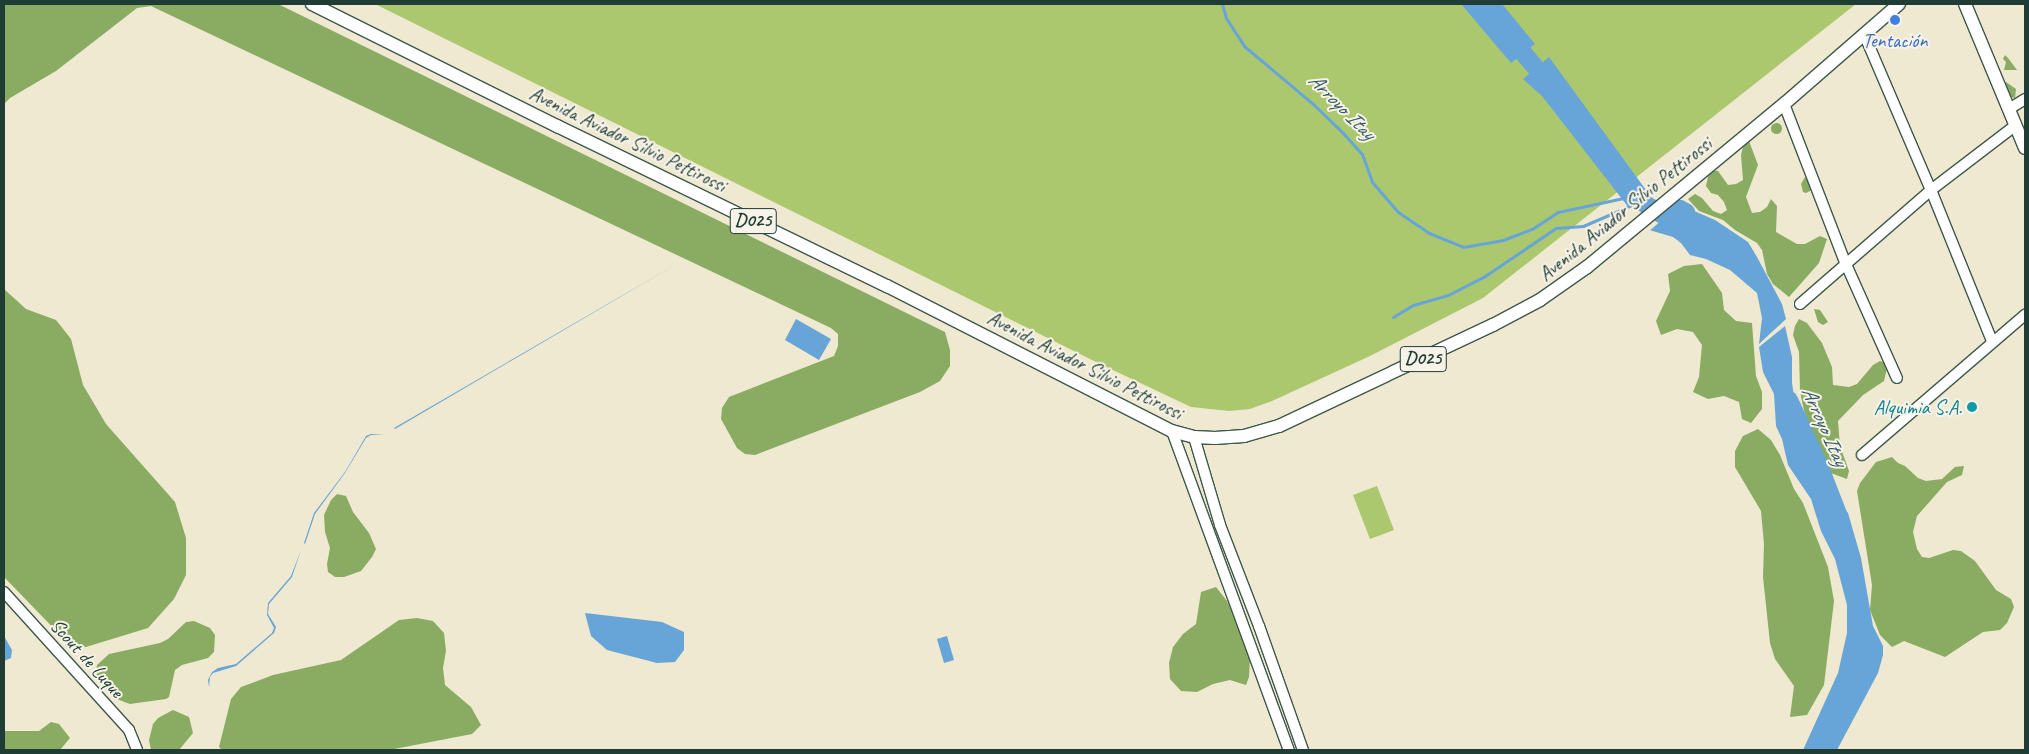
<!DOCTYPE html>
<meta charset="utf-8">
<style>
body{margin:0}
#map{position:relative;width:2029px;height:754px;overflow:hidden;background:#eee9d0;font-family:Caveat,sans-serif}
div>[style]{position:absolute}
.green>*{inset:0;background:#acc86f}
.forest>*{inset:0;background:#89ac62}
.round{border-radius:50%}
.water>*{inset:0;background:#67a5d9}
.pier>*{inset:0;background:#eee9d0}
.stream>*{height:3px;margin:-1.5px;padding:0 1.5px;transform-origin:1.5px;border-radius:1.5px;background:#67a5d9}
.river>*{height:18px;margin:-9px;padding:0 9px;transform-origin:9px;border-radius:9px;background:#67a5d9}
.roads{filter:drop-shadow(1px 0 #3e574b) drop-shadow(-1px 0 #3e574b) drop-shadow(0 1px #3e574b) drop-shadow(0 -1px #3e574b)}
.minor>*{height:10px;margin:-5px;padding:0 5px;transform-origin:5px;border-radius:5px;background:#fff}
.major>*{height:12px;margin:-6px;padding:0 6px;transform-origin:6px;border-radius:6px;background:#fff}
.dots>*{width:14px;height:14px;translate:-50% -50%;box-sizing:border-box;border:2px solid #f7f3e8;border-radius:50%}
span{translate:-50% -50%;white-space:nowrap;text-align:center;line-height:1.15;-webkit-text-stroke:4px #f7f3e8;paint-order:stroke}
.shield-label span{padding:1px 4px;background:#f7f3e8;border:1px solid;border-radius:4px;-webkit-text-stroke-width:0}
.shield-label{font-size:19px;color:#1f3d34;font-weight:700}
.shop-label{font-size:20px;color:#366cbe}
.street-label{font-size:20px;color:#1f3d34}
.culture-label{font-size:20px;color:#0d838f}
.right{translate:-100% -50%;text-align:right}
.water-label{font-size:21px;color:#355c66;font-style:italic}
.frame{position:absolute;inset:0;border:5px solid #1f3d34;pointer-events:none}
</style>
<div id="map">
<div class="green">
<i style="clip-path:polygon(375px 4px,1856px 4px,1483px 298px,1370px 356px,1272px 401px,1250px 409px,1229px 411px,1191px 407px,1096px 362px)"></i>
<i style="clip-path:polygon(1377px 486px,1394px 530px,1370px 539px,1353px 495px)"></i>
</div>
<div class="forest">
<i style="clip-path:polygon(4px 4px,278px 4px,945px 332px,950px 350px,950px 366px,940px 381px,920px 392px,755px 455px,745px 454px,737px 448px,721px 419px,722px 408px,729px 397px,834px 356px,838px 346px,838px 334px,831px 328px,151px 6px,137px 8px,56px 71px,10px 98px,4px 104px)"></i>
<i style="clip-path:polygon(2005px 55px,2008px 58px,2017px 70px,2004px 70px,2006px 62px,2003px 59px)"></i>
<i style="clip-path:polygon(2006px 82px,2016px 89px,2015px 98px,2011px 97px,2005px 85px)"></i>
<i class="round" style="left:1770.5px;top:122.5px;width:11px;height:11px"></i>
<i style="clip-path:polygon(1749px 141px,1758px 165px,1746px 197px,1752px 213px,1760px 212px,1767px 207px,1771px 199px,1777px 206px,1776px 232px,1797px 244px,1805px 244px,1820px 236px,1827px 239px,1819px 263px,1789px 297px,1773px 284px,1767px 274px,1762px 250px,1757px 243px,1735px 230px,1723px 220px,1699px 211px,1688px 199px,1695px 194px,1702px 198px,1713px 211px,1721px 214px,1727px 210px,1724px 202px,1718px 195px,1711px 193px,1706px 186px,1708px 177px,1711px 170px,1718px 171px,1728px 185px,1736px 184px,1743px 180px,1741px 155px,1743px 147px)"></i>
<i style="clip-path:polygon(1805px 177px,1809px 178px,1811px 187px,1810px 191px,1806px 193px,1803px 192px,1801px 184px)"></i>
<i style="clip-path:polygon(1702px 264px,1722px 293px,1724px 310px,1736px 321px,1752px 323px,1756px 376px,1762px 392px,1762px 409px,1751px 423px,1742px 419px,1739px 402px,1724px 396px,1708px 399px,1693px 392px,1699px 377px,1702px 345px,1693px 332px,1677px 329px,1661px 335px,1656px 321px,1670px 291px,1668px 274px,1684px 266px)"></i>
<i style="clip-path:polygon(4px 289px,26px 309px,56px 320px,71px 339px,83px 385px,106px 424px,175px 502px,186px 538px,186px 575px,174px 599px,148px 628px,86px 647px,64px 639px,4px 577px)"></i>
<i style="clip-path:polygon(1814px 309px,1820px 310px,1828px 322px,1823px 325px,1818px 322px)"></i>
<i style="clip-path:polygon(1799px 319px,1807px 323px,1822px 343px,1832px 367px,1833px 385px,1849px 387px,1857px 384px,1873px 365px,1880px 361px,1888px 364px,1884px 381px,1863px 395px,1838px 421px,1840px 446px,1849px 471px,1847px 479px,1828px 472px,1818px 458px,1809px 433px,1800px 392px,1799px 352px,1793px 335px,1795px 326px)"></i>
<i style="clip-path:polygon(1758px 429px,1771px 440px,1780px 455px,1794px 489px,1803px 503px,1828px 567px,1834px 601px,1824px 685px,1807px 715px,1790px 717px,1794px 686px,1775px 659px,1770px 643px,1763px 577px,1764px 544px,1761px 511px,1735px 467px,1735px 451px,1743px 436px)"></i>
<i style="clip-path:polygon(1892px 457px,1898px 463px,1905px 466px,1918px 478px,1926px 481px,1942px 479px,1955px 467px,1964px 466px,1962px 475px,1947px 482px,1917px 516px,1913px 532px,1917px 549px,1922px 557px,1929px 558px,1953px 550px,1961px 551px,1975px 561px,1996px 590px,2011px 599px,2014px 607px,2007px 623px,2000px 630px,1983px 632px,1945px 657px,1904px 641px,1892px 647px,1880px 635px,1870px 610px,1872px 585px,1857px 491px,1860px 483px,1876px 462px)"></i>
<i style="clip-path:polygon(337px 494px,346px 496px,353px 512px,369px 533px,376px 549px,372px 557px,361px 571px,344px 577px,335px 577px,328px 572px,327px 564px,330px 548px,325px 532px,324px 515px,331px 500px)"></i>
<i style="clip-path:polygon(1216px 587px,1227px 601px,1245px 640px,1250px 658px,1249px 677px,1246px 685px,1230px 680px,1213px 684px,1197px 692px,1181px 691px,1170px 679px,1169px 663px,1173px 647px,1183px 634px,1196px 624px,1201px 592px)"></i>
<i style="clip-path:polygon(417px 618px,433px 621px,444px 633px,446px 651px,443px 668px,445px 685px,471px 707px,481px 725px,472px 734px,389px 750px,222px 750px,219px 747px,231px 699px,241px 687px,273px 675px,341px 660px,399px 620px)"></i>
<i style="clip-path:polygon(194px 621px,210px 628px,215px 635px,214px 652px,208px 658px,182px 665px,175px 670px,169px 697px,166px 699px,130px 704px,114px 698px,99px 681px,96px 673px,97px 665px,109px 654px,160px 643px,168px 639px,186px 622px)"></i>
<i style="clip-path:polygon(173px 710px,189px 717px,193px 733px,179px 750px,151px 750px,149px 740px,153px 724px,158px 718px)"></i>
<i style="clip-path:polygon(51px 722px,59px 724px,70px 738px,60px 750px,4px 750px,4px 731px,39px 731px)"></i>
</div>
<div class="water">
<i style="clip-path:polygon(1461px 4px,1502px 4px,1535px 44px,1511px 63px)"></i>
<i style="clip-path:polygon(1549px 57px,1646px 190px,1629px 208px,1542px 96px,1523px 79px)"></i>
<i style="clip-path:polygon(1678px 204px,1715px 220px,1748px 242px,1757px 257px,1782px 304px,1786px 319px,1759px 344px,1762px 318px,1757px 293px,1730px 270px,1706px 259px,1690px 255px,1681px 243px,1673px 237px,1646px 229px)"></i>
<i style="clip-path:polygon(680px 262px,395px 429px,394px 428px)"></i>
<i style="clip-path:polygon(796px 319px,831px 339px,819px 360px,785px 340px)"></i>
<i style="clip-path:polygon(1785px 326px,1792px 357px,1792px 383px,1801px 441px,1815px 474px,1848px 513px,1861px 558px,1873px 626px,1883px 646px,1883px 655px,1878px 673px,1837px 750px,1803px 750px,1838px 673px,1847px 633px,1847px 605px,1835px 559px,1821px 531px,1811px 499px,1788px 465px,1782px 439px,1776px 426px,1774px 394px,1763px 372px,1759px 347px)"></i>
<i style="clip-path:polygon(371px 434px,384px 435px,371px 435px,366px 438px,345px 473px,315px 514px,305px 544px,304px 543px,314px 513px,345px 472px,366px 436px)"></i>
<i style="clip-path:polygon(301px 550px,292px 577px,269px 604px,268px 614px,276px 627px,274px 633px,236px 666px,213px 673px,210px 677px,209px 687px,208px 680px,212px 672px,218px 668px,236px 664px,272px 633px,274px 628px,267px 615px,268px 603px,291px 576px)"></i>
<i style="clip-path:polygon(585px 613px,662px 622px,684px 632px,684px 650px,675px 662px,657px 663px,607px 650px,591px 636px)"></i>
<i style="clip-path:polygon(4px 636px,12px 650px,11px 658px,4px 661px)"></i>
<i style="clip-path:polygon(947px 636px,954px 660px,944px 663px,937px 639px)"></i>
</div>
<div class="pier">
<i style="clip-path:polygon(1677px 202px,1682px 203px,1648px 232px,1644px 230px,1645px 227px)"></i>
</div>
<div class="stream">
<i style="left:1222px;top:4px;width:15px;rotate:74deg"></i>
<i style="left:1226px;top:18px;width:33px;rotate:57deg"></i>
<i style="left:1244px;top:46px;width:90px;rotate:40deg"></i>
<i style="left:1313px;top:104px;width:42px;rotate:44deg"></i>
<i style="left:1343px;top:133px;width:28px;rotate:48deg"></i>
<i style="left:1362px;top:154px;width:30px;rotate:70deg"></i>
<i style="left:1372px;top:182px;width:40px;rotate:49deg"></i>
<i style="left:1398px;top:212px;width:37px;rotate:34deg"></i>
<i style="left:1429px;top:233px;width:37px;rotate:22deg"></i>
<i style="left:1463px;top:247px;width:41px;rotate:-9.9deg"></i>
<i style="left:1503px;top:240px;width:31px;rotate:-21deg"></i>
<i style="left:1532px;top:229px;width:31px;rotate:-33deg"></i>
<i style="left:1558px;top:212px;width:67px;rotate:-12deg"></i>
<i style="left:1393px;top:317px;width:23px;rotate:-31deg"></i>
<i style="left:1413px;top:305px;width:36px;rotate:-16deg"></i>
<i style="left:1448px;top:295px;width:42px;rotate:-27.2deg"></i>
<i style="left:1485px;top:276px;width:86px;rotate:-34.1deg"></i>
<i style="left:1556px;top:228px;width:27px;rotate:-4deg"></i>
<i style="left:1583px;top:226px;width:63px;rotate:-23.3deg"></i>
</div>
<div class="river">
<i style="left:1482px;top:4px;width:107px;rotate:49.9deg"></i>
<i style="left:1623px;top:183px;width:18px;rotate:52deg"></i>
<i style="left:1634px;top:197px;width:34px;rotate:32deg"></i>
<i style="left:1663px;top:215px;width:18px;rotate:-19deg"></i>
<i style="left:1680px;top:209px;width:7px;rotate:27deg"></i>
<i style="left:1789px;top:400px;width:72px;rotate:65.2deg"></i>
<i style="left:1819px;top:465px;width:53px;rotate:68.8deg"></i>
</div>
<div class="roads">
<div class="minor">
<i style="left:1864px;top:34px;width:170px;rotate:66.8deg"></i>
<i style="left:1931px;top:190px;width:163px;rotate:68deg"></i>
<i style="left:1784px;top:104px;width:169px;rotate:68.9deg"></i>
<i style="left:1845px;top:262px;width:127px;rotate:65.9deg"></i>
<i style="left:2009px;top:109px;width:19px;rotate:-32deg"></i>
<i style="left:1800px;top:304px;width:174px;rotate:-41deg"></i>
<i style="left:1931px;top:190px;width:107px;rotate:-37.4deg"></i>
<i style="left:1172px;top:431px;width:340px;rotate:69.9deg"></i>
<i style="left:1194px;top:437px;width:92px;rotate:73.5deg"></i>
<i style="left:1220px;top:525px;width:108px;rotate:68.9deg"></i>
<i style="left:1259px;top:626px;width:132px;rotate:70.5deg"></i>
<i style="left:1862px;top:455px;width:215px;rotate:-40.7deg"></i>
<i style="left:4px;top:592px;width:186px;rotate:47.8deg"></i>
<i style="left:129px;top:730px;width:22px;rotate:68deg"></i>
</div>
<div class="major">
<i style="left:312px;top:4px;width:274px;rotate:26.5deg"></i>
<i style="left:557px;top:126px;width:367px;rotate:25.9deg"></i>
<i style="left:887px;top:286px;width:320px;rotate:27deg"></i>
<i style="left:1172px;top:431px;width:23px;rotate:15deg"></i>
<i style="left:1194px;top:437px;width:21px;rotate:3deg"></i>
<i style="left:1215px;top:438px;width:29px;rotate:-4deg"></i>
<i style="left:1244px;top:436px;width:36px;rotate:-16deg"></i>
<i style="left:1279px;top:426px;width:237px;rotate:-25.3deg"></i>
<i style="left:1493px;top:325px;width:53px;rotate:-28deg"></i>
<i style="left:1540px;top:300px;width:57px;rotate:-35.1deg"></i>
<i style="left:1587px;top:267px;width:256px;rotate:-39.6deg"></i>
<i style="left:1784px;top:104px;width:152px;rotate:-41deg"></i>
<i style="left:1965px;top:4px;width:156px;rotate:67.4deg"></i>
</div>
</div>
<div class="dots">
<i style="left:1895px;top:20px;background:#3f7fe0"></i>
<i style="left:1972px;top:407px;background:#0f9aa8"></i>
</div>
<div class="shield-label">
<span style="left:753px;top:221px">D025</span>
<span style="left:1423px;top:359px">D025</span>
</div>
<div class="shop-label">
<span style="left:1895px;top:40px">Tentación</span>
</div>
<div class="street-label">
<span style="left:628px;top:139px;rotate:26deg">Avenida Aviador Silvio Pettirossi</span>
<span style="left:1625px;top:209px;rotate:-39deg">Avenida Aviador Silvio Pettirossi</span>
<span style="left:1085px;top:365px;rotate:27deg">Avenida Aviador Silvio Pettirossi</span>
<span style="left:87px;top:658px;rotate:48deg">Scout de Luque</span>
</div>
<div class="culture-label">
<span class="right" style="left:1962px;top:407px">Alquimia S.A.</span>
</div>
<div class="water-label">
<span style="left:1342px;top:106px;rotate:45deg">Arroyo Itay</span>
<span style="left:1825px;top:426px;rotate:66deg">Arroyo Itay</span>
</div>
<div class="frame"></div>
</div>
